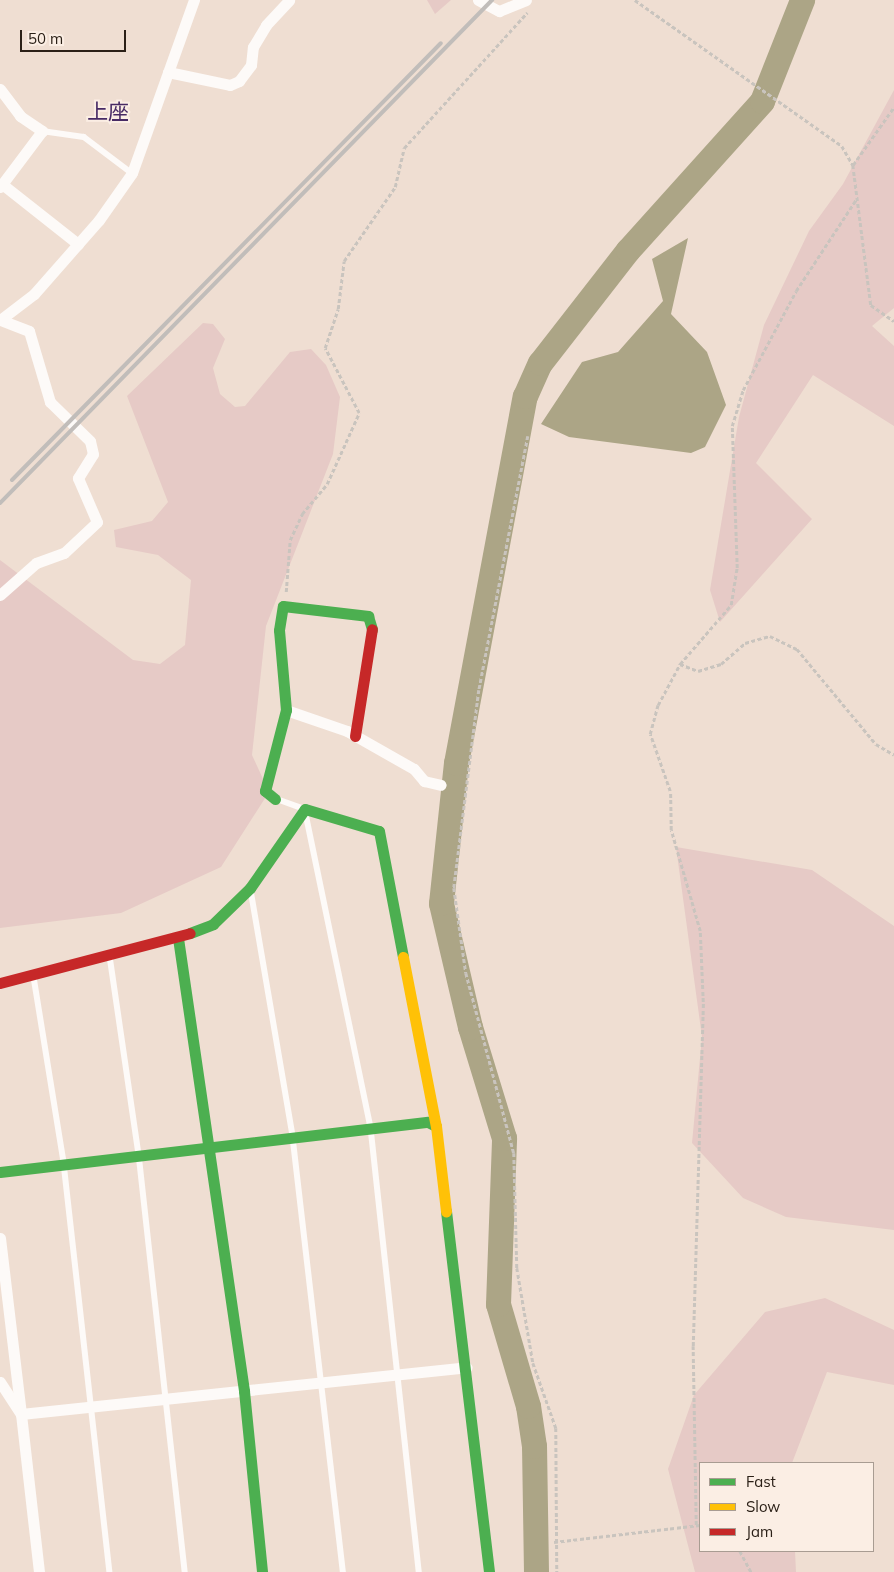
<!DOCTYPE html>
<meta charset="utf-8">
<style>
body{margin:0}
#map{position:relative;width:894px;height:1572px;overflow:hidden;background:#efded2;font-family:Mulish,"Noto Sans JP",sans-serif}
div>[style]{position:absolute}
.green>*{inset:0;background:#e6cac6}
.water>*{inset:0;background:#aca586}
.river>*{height:25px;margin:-12.5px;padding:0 12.5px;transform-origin:12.5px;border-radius:12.5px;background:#aca586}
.path>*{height:2.5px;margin-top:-1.25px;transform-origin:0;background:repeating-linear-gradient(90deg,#c9c4be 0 4px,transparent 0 6.5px)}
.lane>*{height:5.5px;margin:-2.75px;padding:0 2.75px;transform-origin:2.75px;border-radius:2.75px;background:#fdfaf8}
.street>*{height:11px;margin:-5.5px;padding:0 5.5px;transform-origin:5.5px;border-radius:5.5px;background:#fdfaf8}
.fast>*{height:11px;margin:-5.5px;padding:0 5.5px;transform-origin:5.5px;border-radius:5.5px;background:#4caf50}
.slow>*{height:11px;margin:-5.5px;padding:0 5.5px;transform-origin:5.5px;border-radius:5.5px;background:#ffc107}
.jam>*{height:11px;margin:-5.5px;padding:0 5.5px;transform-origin:5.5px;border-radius:5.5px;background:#c62828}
.rail>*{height:4px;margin:-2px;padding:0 2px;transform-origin:2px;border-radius:2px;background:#c1bdba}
span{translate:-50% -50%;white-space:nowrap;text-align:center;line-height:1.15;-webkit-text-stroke:4px #fbeee4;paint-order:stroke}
.quarter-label{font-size:21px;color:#472a64}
.legend{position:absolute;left:699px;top:1462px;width:175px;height:90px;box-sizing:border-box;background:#fbeee4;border:1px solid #a89c92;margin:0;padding:6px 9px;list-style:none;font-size:15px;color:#2b2017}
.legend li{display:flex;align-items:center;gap:10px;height:25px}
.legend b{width:25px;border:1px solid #a89c92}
.scale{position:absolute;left:20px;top:30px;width:106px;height:22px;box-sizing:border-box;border:2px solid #2b2017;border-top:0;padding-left:6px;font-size:15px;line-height:18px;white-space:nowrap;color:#2b2017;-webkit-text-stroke:4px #fbeee4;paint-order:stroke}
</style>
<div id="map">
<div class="green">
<i style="clip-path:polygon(427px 0,451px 0,435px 14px)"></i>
<i style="clip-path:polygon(894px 90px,894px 308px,872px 326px,894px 346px,894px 426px,813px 375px,756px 463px,812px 519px,720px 622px,710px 590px,739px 417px,764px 325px,809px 231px,843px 184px)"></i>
<i style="clip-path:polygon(203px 323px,213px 324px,225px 339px,213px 368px,220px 394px,235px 407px,245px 406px,290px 352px,311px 349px,326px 365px,340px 397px,333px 454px,266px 626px,252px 755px,269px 792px,221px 867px,121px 913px,0 928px,0 560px,133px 660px,160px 664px,185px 645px,191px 580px,158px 555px,116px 547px,114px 530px,152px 521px,168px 502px,127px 396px)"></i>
<i style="clip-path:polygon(676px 847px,812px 870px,894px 926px,894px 1230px,786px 1217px,743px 1198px,692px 1143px,702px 1037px)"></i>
<i style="clip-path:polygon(825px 1298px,894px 1330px,894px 1385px,827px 1372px,792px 1463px,700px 1463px,700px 1551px,795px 1551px,796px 1572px,695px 1572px,668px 1469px,694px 1395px,765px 1312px)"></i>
</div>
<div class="water">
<i style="clip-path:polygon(688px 238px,671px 314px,707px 352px,726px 405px,705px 447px,691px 453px,569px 437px,541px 424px,582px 362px,618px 352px,663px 301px,652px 259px)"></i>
</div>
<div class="river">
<i style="left:536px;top:1572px;width:126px;rotate:-90.9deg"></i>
<i style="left:534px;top:1446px;width:40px;rotate:-98.5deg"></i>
<i style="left:528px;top:1406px;width:106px;rotate:-106.4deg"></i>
<i style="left:498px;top:1304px;width:166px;rotate:-87.9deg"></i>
<i style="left:504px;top:1138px;width:116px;rotate:-107deg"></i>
<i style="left:470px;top:1027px;width:127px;rotate:-103.2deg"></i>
<i style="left:441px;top:903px;width:141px;rotate:-83.9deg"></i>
<i style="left:456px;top:763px;width:373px;rotate:-79.4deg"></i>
<i style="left:525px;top:396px;width:36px;rotate:-66deg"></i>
<i style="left:540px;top:363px;width:143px;rotate:-52.1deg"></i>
<i style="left:628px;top:250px;width:200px;rotate:-48deg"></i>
<i style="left:762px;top:101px;width:109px;rotate:-68.4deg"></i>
</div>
<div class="path">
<i style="left:635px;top:0;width:253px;rotate:35.2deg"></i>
<i style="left:842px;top:146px;width:22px;rotate:60deg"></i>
<i style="left:853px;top:165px;width:141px;rotate:82.7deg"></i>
<i style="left:871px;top:305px;width:28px;rotate:35deg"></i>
<i style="left:853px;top:165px;width:71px;rotate:-54.7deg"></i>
<i style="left:528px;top:436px;width:259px;rotate:100.9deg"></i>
<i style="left:479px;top:690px;width:200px;rotate:97.2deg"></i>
<i style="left:454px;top:888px;width:86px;rotate:82deg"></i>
<i style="left:466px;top:973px;width:186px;rotate:75.1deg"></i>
<i style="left:514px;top:1153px;width:115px;rotate:88.5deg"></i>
<i style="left:517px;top:1268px;width:96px;rotate:80.4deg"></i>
<i style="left:533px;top:1363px;width:69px;rotate:70.5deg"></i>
<i style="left:556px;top:1428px;width:144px;rotate:89.6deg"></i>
<i style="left:286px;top:592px;width:52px;rotate:-85.6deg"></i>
<i style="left:290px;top:540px;width:29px;rotate:-65deg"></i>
<i style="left:302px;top:514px;width:39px;rotate:-50deg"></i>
<i style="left:327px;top:484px;width:78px;rotate:-65.7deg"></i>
<i style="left:359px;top:413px;width:73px;rotate:-117.6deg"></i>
<i style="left:325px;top:348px;width:41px;rotate:-71.6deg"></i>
<i style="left:338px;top:309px;width:48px;rotate:-82.9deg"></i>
<i style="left:344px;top:261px;width:90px;rotate:-55.4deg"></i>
<i style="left:395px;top:187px;width:40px;rotate:-77deg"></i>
<i style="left:404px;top:148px;width:183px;rotate:-47.7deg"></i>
<i style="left:680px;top:664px;width:19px;rotate:21deg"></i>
<i style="left:698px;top:671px;width:24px;rotate:-17deg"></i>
<i style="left:721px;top:664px;width:32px;rotate:-41deg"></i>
<i style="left:745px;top:643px;width:26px;rotate:-16deg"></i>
<i style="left:770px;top:636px;width:30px;rotate:26deg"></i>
<i style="left:797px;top:649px;width:124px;rotate:50.3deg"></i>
<i style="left:876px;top:744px;width:21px;rotate:31deg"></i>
<i style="left:696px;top:1525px;width:179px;rotate:-91deg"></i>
<i style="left:693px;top:1346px;width:344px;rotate:-88.3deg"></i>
<i style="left:703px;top:1002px;width:71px;rotate:-92.4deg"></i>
<i style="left:700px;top:931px;width:105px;rotate:-106deg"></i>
<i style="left:671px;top:830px;width:39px;rotate:-91deg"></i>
<i style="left:670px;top:791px;width:60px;rotate:-109.3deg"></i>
<i style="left:650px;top:734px;width:30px;rotate:-75deg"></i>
<i style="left:658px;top:705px;width:47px;rotate:-61.8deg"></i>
<i style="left:680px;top:664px;width:78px;rotate:-49.2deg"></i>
<i style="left:731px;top:605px;width:37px;rotate:-81deg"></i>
<i style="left:737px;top:568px;width:142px;rotate:-92deg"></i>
<i style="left:732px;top:426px;width:38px;rotate:-73deg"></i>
<i style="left:743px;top:390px;width:112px;rotate:-61.8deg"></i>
<i style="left:796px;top:291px;width:111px;rotate:-56.7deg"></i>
<i style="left:554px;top:1542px;width:147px;rotate:-6.6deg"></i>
<i style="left:740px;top:1551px;width:24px;rotate:62deg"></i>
</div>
<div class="lane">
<i style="left:42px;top:131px;width:42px;rotate:8.1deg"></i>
<i style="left:84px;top:137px;width:60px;rotate:36.9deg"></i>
<i style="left:277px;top:799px;width:30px;rotate:20deg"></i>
<i style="left:305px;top:809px;width:326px;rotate:78.3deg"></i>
<i style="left:371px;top:1128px;width:447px;rotate:83.8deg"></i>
<i style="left:251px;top:890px;width:251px;rotate:80.3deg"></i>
<i style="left:293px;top:1137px;width:438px;rotate:83.4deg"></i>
<i style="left:110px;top:956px;width:200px;rotate:81.7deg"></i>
<i style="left:139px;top:1154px;width:421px;rotate:83.7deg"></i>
<i style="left:34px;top:977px;width:188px;rotate:80.8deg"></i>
<i style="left:64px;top:1163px;width:412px;rotate:83.6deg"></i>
</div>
<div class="street">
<i style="left:478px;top:0;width:24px;rotate:28deg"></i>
<i style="left:499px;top:11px;width:29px;rotate:-22deg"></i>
<i style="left:168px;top:72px;width:63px;rotate:11.8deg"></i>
<i style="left:230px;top:85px;width:10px;rotate:-24deg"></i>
<i style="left:239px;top:81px;width:20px;rotate:-53deg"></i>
<i style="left:251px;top:65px;width:18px;rotate:-84deg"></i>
<i style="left:253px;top:47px;width:26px;rotate:-59deg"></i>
<i style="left:266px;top:25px;width:34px;rotate:-47deg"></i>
<i style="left:0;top:89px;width:34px;rotate:53deg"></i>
<i style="left:20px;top:116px;width:27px;rotate:34deg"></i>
<i style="left:42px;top:131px;width:70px;rotate:126.9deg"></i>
<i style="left:2px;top:184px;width:97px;rotate:38.3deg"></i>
<i style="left:0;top:320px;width:43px;rotate:-37.4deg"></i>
<i style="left:34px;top:294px;width:98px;rotate:-48.7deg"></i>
<i style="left:99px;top:220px;width:57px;rotate:-54.9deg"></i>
<i style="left:132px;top:173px;width:184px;rotate:-70.3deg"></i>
<i style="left:0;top:595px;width:48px;rotate:-41.6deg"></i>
<i style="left:36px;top:563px;width:30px;rotate:-20deg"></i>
<i style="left:64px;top:553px;width:45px;rotate:-43.2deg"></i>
<i style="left:97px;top:522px;width:48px;rotate:-113.4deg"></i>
<i style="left:78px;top:478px;width:28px;rotate:-58deg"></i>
<i style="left:93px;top:454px;width:13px;rotate:-103deg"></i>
<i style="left:90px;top:441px;width:56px;rotate:-135.7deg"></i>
<i style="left:50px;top:402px;width:74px;rotate:-106.5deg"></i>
<i style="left:29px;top:331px;width:30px;rotate:-159deg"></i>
<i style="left:286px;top:710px;width:65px;rotate:19deg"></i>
<i style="left:347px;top:731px;width:77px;rotate:29.6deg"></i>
<i style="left:414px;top:769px;width:16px;rotate:50deg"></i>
<i style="left:424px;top:781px;width:17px;rotate:13deg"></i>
<i style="left:0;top:1238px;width:177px;rotate:83.2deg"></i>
<i style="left:21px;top:1414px;width:448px;rotate:-6deg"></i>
<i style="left:0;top:1382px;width:38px;rotate:57deg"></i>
<i style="left:21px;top:1414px;width:159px;rotate:83.5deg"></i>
</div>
<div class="fast">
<i style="left:275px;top:799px;width:13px;rotate:-141deg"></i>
<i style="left:265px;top:791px;width:84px;rotate:-75.5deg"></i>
<i style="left:286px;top:710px;width:80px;rotate:-95deg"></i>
<i style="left:279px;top:630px;width:24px;rotate:-81deg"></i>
<i style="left:283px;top:606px;width:86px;rotate:6.7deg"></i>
<i style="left:368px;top:616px;width:14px;rotate:73deg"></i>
<i style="left:190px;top:933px;width:25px;rotate:-21deg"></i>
<i style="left:213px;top:924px;width:52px;rotate:-44.2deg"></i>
<i style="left:250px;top:888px;width:96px;rotate:-55.2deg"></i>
<i style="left:305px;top:809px;width:77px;rotate:16.6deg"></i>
<i style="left:379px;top:831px;width:128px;rotate:79.2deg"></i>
<i style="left:178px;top:938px;width:458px;rotate:81.7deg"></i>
<i style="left:244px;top:1391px;width:182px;rotate:84.3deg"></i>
<i style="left:0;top:1172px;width:431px;rotate:-6.7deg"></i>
<i style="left:428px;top:1122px;width:9px;rotate:27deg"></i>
<i style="left:446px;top:1211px;width:364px;rotate:83.2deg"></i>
</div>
<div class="slow">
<i style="left:403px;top:957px;width:172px;rotate:79deg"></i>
<i style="left:436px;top:1126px;width:86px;rotate:83.3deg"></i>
</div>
<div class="jam">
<i style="left:355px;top:736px;width:108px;rotate:-81deg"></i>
<i style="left:0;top:983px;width:196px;rotate:-14.7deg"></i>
</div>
<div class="rail">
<i style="left:12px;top:480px;width:612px;rotate:-45.53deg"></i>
<i style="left:0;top:503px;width:704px;rotate:-45.63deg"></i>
</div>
<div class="quarter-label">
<span style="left:108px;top:111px">上座</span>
</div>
<ul class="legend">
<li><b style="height:6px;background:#4caf50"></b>Fast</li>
<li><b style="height:6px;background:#ffc107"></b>Slow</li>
<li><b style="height:6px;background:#c62828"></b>Jam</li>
</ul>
<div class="scale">50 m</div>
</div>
